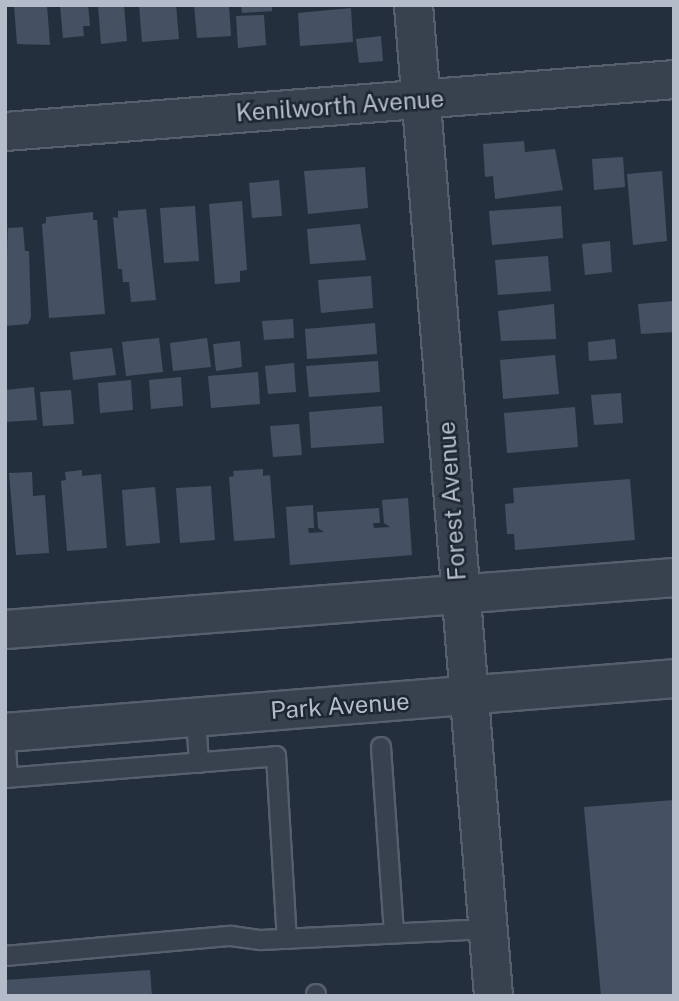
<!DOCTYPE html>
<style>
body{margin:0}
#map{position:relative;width:679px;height:1001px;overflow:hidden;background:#242f3e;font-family:"Public Sans",sans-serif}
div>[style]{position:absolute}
.building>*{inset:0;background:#455162}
.roads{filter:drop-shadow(2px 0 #565f6c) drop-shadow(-2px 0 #565f6c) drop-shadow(0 2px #565f6c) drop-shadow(0 -2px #565f6c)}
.service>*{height:18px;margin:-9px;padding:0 9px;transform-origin:9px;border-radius:9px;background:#38414e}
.minor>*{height:37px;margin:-18.5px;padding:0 18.5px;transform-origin:18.5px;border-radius:18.5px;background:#38414e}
span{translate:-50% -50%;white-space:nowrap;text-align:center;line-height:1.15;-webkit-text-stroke:5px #1d2633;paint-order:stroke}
.street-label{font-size:24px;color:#b4bcc9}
.frame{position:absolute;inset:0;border:7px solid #b4bcc9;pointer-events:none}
</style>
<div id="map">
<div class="building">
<i style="clip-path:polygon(14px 5px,47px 5px,50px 45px,17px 44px)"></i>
<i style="clip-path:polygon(60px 5px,88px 5px,90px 26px,83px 26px,84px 36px,63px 38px)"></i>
<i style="clip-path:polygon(98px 5px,124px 5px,127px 41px,101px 44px)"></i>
<i style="clip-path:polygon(139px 5px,176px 5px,179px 39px,142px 42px)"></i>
<i style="clip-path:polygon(194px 5px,229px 5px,231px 36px,197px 38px)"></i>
<i style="clip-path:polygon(241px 5px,272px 5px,272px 11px,242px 13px)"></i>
<i style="clip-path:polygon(351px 8px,353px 42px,300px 46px,298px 13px)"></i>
<i style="clip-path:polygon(264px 15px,266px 45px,238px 48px,236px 16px)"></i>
<i style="clip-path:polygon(381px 36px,383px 61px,359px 63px,356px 39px)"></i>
<i style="clip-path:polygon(524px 141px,525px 152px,555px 149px,563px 190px,495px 199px,493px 176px,485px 177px,483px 144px)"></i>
<i style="clip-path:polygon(623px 157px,625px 187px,594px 190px,592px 159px)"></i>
<i style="clip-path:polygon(365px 167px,368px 208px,308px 214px,304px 171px)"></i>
<i style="clip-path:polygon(662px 171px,667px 241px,633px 245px,627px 174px)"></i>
<i style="clip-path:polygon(279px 180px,282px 216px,252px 218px,249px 183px)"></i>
<i style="clip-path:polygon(242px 201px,247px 270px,240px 271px,240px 282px,215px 284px,209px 204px)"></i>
<i style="clip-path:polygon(195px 206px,199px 261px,164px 263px,160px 208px)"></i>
<i style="clip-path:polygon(561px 206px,563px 238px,492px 245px,489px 211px)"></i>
<i style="clip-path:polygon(146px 209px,156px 300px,131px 302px,129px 282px,123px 282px,122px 269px,118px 269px,113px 217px,118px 218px,118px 211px)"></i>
<i style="clip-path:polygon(93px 212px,93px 220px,97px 220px,105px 314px,49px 318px,42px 224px,46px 223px,46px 217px)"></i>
<i style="clip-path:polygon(8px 221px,8px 228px,23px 227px,25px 251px,29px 251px,31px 317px,28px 324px,5px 326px)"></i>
<i style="clip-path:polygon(360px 224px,366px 260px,310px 264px,307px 229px)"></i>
<i style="clip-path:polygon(610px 241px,612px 272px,585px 275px,582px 244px)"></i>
<i style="clip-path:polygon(548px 256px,551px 291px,498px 295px,495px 260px)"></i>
<i style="clip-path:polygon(371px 276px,373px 308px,321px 313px,318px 280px)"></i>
<i style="clip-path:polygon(674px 301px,674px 332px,641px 334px,638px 304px)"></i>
<i style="clip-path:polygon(554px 304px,556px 339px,501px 341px,498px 311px)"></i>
<i style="clip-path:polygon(293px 319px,294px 338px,264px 340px,262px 321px)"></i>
<i style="clip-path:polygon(375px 323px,377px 354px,307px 359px,305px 329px)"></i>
<i style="clip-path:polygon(159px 338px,163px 372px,126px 376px,122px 342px)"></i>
<i style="clip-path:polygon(207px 338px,211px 367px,173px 371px,170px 343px)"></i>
<i style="clip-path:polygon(615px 339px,617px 359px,589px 361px,588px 342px)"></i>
<i style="clip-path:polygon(240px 341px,242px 367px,216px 371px,213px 344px)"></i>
<i style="clip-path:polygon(112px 348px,116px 375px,73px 380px,70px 352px)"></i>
<i style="clip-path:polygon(555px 355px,559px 394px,503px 399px,500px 360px)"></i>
<i style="clip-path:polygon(378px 361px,380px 392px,309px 397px,306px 366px)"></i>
<i style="clip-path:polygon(294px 363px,296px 392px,268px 394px,265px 366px)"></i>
<i style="clip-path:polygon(258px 372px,260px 404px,211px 408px,208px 376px)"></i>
<i style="clip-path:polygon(181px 377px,183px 406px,151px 409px,149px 380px)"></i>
<i style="clip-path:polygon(131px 380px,133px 410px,100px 413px,98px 383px)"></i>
<i style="clip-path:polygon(34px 387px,37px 420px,5px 422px,5px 390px)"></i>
<i style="clip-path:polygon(71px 390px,74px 424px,43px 426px,40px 392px)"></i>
<i style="clip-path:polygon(621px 393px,623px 423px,594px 425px,591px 395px)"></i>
<i style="clip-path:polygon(382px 406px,384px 443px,311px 448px,309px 412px)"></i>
<i style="clip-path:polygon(575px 407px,578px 447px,507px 453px,504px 413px)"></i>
<i style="clip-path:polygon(299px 424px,302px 455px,273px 457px,270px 426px)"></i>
<i style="clip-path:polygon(263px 469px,263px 476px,270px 475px,275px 538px,234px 541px,229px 477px,234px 476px,233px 471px)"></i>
<i style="clip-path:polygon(82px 470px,82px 476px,101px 474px,107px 548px,67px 551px,61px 481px,66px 480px,65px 472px)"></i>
<i style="clip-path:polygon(32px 472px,33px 496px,45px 495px,49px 553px,16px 555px,9px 473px)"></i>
<i style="clip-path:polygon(630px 479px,635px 540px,515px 550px,514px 534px,507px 534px,505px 504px,514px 503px,513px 488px)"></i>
<i style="clip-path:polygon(211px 486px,215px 540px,180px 543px,176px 488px)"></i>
<i style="clip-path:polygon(155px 487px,160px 543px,126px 546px,122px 490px)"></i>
<i style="clip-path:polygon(408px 498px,412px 555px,290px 565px,286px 507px,313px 505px,314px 528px,308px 528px,309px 533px,324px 532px,318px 528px,317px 512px,379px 508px,380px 523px,373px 523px,374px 528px,390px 527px,384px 523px,382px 500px)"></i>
<i style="clip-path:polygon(674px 800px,674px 996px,601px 996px,584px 807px)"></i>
<i style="clip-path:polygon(150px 970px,152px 996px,5px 996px,5px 980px)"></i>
</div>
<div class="roads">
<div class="service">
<i style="left:196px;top:717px;width:46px;rotate:86.3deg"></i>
<i style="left:5px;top:732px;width:46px;rotate:86.3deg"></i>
<i style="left:381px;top:747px;width:184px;rotate:86deg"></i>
<i style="left:5px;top:778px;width:272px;rotate:-4.6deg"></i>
<i style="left:276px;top:756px;width:183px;rotate:86.6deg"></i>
<i style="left:5px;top:956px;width:227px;rotate:-5.1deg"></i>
<i style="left:231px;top:936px;width:30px;rotate:8deg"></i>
<i style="left:261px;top:940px;width:227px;rotate:-2.8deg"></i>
<i style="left:316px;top:994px;width:2px;rotate:90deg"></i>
</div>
<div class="minor">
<i style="left:413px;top:5px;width:994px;rotate:85.38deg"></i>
<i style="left:5px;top:131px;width:671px;rotate:-4.44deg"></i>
<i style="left:5px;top:629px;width:671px;rotate:-4.44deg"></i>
<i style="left:5px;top:732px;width:671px;rotate:-4.61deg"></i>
</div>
</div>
<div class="street-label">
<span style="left:340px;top:106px;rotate:-4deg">Kenilworth Avenue</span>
<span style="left:452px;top:501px;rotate:-94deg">Forest Avenue</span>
<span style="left:340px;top:706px;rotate:-4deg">Park Avenue</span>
</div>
<div class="frame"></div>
</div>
